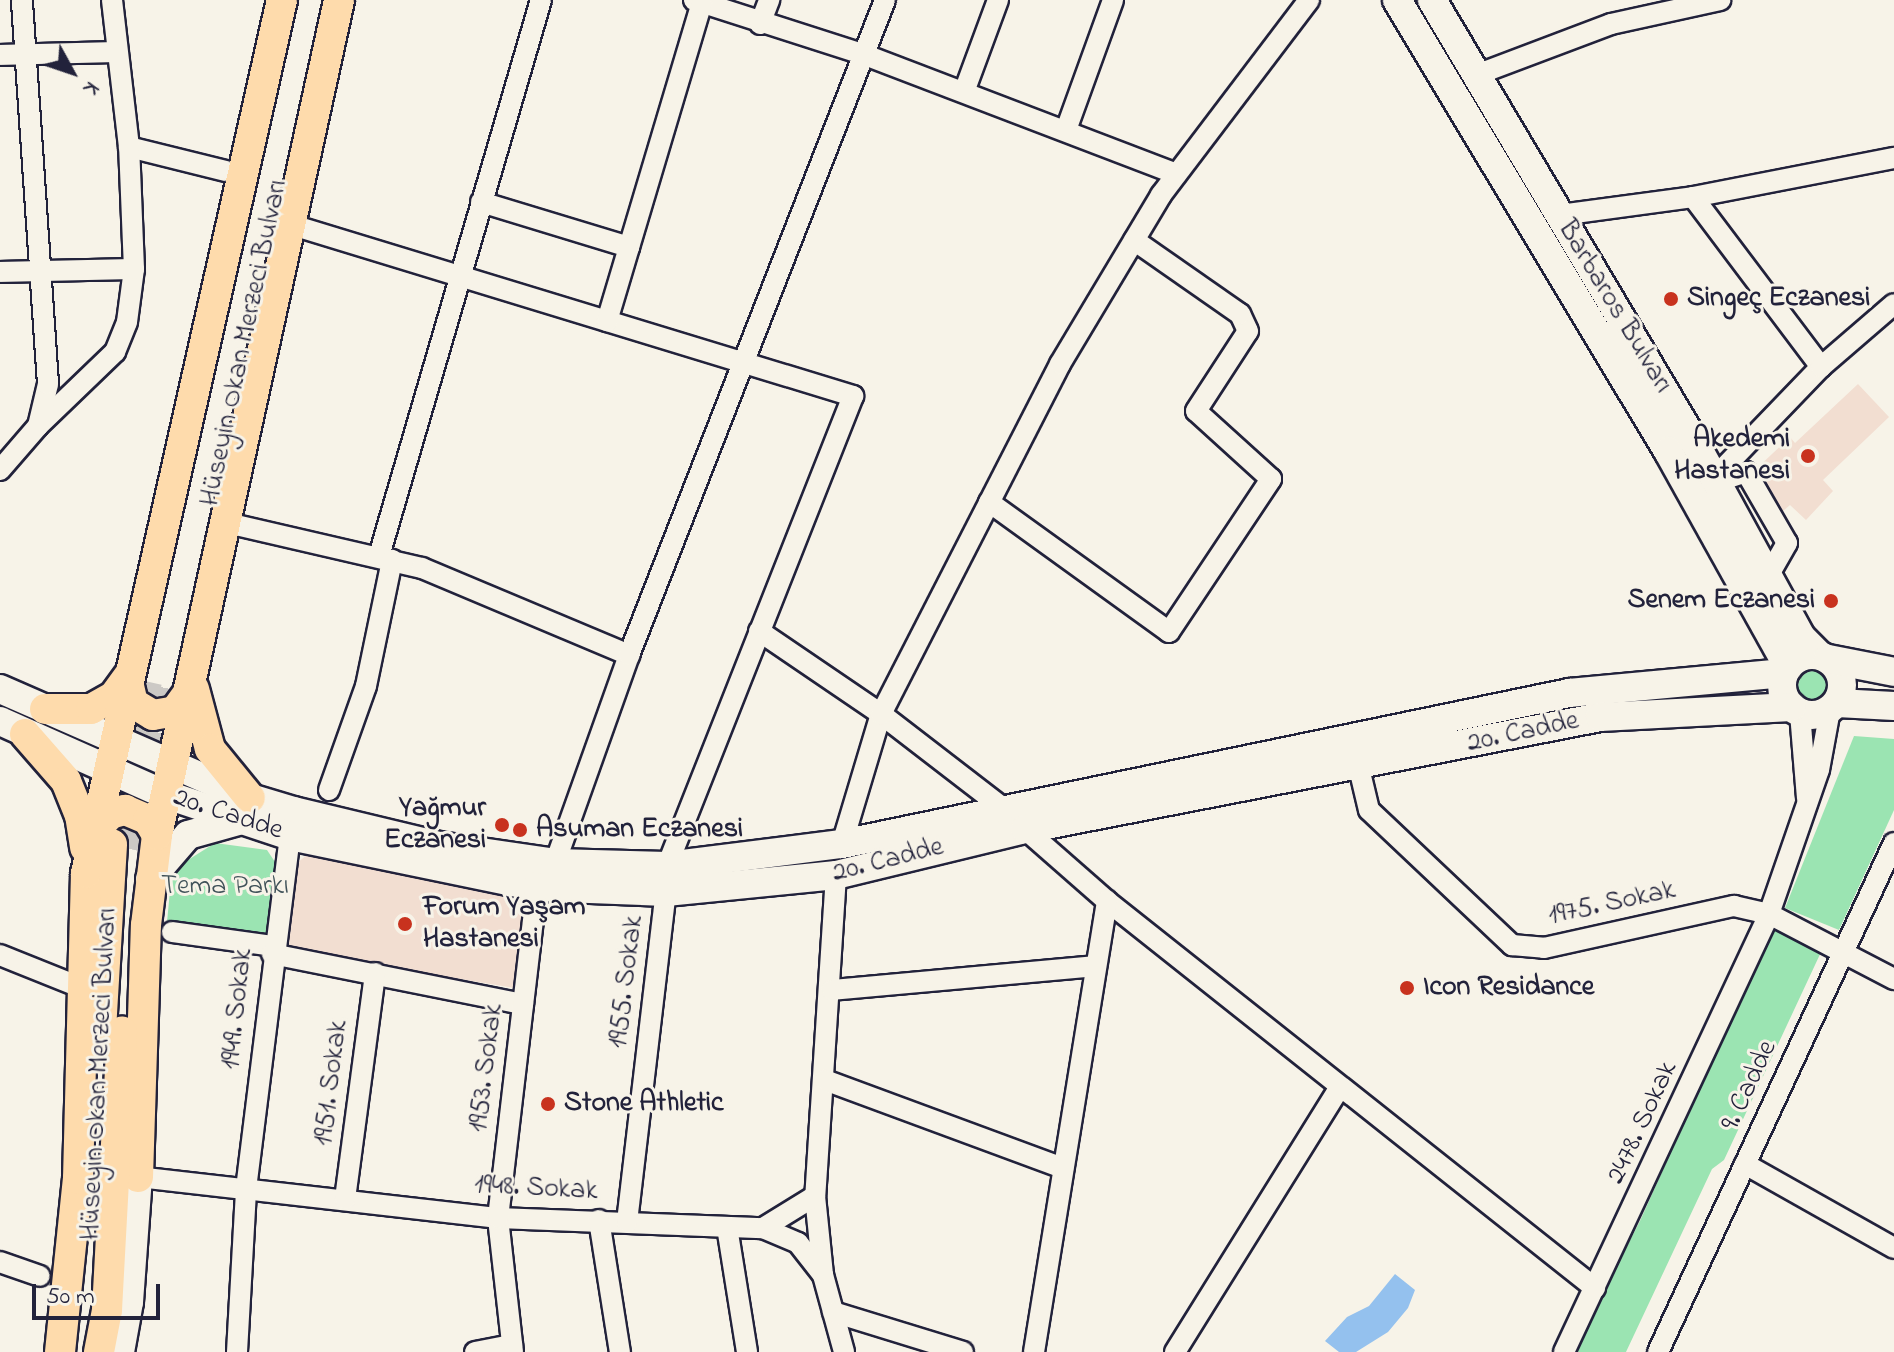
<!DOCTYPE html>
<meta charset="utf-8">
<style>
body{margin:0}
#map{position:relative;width:1894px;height:1352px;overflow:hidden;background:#f7f3e8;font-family:"Indie Flower",sans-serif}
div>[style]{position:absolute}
.built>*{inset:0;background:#f2ded1}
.green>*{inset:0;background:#9be4b2}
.round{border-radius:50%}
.water>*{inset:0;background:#94c1ee}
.primary-tunnel>*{height:30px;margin-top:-15px;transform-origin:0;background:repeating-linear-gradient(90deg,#ccc9c5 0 30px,transparent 0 45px)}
.roads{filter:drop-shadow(2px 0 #22223b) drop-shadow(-2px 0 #22223b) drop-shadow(0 2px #22223b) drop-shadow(0 -2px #22223b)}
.street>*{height:20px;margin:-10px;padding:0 10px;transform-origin:10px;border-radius:10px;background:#f7f3e8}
.secondary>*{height:28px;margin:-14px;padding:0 14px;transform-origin:14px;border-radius:14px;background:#f7f3e8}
.secondary>.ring{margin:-14px;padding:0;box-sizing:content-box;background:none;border:28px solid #f7f3e8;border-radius:50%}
.primary>*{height:30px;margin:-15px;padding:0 15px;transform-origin:15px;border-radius:15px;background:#fedbac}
.dots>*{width:22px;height:22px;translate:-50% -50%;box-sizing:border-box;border:4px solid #f7f3e8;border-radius:50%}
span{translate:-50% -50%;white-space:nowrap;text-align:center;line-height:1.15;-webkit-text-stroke:6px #f7f3e8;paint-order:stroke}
.poi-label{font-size:28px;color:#22223b;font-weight:700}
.left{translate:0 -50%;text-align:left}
.right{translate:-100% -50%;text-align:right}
.street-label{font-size:28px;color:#22223b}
.park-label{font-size:28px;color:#405259}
.north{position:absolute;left:32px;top:32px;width:80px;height:80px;-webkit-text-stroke:6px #f7f3e8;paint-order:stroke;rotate:130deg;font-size:22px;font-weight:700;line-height:32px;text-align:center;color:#22223b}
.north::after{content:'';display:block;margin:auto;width:28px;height:36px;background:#22223b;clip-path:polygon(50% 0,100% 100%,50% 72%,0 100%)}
.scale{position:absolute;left:32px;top:1284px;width:128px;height:36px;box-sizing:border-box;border:4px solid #22223b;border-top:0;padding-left:10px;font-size:24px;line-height:28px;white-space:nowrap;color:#22223b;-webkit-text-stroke:6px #f7f3e8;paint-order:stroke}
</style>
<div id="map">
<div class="built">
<i style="clip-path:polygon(1858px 384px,1889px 417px,1823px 480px,1833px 491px,1806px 520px,1790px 505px,1782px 512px,1776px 509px,1755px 470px,1790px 437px,1795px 443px)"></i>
<i style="clip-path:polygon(308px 854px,519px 898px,525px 902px,514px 988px,285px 950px,297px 863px)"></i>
</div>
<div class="green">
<i class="round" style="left:1798px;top:671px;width:32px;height:32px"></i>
<i style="clip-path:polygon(1854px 736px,1894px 739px,1894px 810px,1839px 930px,1785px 908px)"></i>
<i style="clip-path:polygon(215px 843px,267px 850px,275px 862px,267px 936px,167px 922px,172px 870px)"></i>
<i style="clip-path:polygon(1772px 926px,1822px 950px,1724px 1160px,1712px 1169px,1626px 1352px,1572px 1352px,1640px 1221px)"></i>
</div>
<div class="water">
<i style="clip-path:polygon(1395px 1274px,1415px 1290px,1408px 1308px,1388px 1332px,1356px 1352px,1339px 1352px,1325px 1341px,1347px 1317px,1369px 1306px)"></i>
</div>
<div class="primary-tunnel">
<i style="left:114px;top:835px;width:157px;rotate:-77.9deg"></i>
<i style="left:134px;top:850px;width:168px;rotate:-77.3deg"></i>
</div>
<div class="roads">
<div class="street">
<i style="left:694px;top:0;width:180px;rotate:17.8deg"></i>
<i style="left:865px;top:55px;width:333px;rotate:20.9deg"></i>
<i style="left:760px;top:24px;width:26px;rotate:-69deg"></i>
<i style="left:0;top:55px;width:116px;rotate:-1.5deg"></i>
<i style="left:1476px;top:75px;width:144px;rotate:-20.7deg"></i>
<i style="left:1611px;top:24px;width:112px;rotate:-12.4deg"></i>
<i style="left:964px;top:92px;width:98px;rotate:-69.7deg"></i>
<i style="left:1066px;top:130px;width:138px;rotate:-70.1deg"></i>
<i style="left:129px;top:147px;width:100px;rotate:13.9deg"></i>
<i style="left:1693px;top:197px;width:213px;rotate:53deg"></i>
<i style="left:481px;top:202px;width:155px;rotate:16.9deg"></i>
<i style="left:1560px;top:215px;width:134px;rotate:-7.7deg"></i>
<i style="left:1693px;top:197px;width:205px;rotate:-11deg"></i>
<i style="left:289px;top:224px;width:590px;rotate:16.96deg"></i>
<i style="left:853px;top:396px;width:505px;rotate:111.59deg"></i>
<i style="left:0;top:272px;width:134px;rotate:-1.3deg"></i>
<i style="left:607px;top:321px;width:332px;rotate:-73.4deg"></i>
<i style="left:38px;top:426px;width:107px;rotate:-43.9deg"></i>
<i style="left:115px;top:352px;width:32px;rotate:-68deg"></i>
<i style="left:127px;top:322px;width:53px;rotate:-82.5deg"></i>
<i style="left:134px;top:269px;width:122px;rotate:-92.3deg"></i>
<i style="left:129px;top:147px;width:148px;rotate:-96.6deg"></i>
<i style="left:0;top:470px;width:58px;rotate:-49.2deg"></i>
<i style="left:38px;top:426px;width:43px;rotate:-76.6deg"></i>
<i style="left:48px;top:384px;width:385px;rotate:-93.9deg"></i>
<i style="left:1714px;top:478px;width:154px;rotate:-46.1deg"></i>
<i style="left:1821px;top:367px;width:96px;rotate:-40.8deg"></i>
<i style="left:1716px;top:482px;width:32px;rotate:-18deg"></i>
<i style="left:1746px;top:472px;width:82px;rotate:60deg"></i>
<i style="left:1787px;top:543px;width:40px;rotate:119.7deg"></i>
<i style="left:989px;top:502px;width:222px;rotate:35.8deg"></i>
<i style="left:1169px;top:632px;width:184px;rotate:-56.3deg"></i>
<i style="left:1271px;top:479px;width:101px;rotate:-137.8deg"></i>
<i style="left:1196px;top:411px;width:95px;rotate:-57deg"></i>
<i style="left:1248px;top:331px;width:19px;rotate:-115deg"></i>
<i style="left:1240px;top:314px;width:129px;rotate:-145.1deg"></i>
<i style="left:223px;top:522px;width:204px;rotate:13deg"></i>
<i style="left:422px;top:568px;width:225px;rotate:22.8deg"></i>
<i style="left:379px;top:556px;width:579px;rotate:-73.76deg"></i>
<i style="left:759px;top:631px;width:148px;rotate:34.2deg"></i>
<i style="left:881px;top:714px;width:154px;rotate:37.6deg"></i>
<i style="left:1800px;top:713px;width:86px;rotate:85.3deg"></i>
<i style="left:1359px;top:768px;width:43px;rotate:76.6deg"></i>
<i style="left:1369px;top:810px;width:197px;rotate:43.4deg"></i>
<i style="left:1512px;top:945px;width:32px;rotate:5deg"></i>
<i style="left:1544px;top:948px;width:195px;rotate:-12.5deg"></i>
<i style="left:1734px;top:906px;width:36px;rotate:13deg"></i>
<i style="left:1769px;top:914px;width:141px;rotate:27.5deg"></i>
<i style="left:329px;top:790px;width:110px;rotate:-70.4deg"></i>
<i style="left:366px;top:686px;width:129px;rotate:-78.3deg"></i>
<i style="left:1025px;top:829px;width:109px;rotate:41.3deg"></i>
<i style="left:1107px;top:901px;width:623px;rotate:38.42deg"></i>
<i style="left:842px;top:844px;width:136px;rotate:-73.3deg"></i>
<i style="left:881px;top:714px;width:393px;rotate:-62.9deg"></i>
<i style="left:1060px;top:364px;width:197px;rotate:-59.1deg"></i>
<i style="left:1161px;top:195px;width:245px;rotate:-52.8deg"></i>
<i style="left:555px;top:863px;width:221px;rotate:-70.4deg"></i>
<i style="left:629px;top:655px;width:703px;rotate:-68.65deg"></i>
<i style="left:836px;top:875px;width:322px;rotate:93.7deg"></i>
<i style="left:815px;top:1196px;width:79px;rotate:84.2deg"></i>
<i style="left:823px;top:1275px;width:80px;rotate:74.7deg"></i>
<i style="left:172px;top:932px;width:102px;rotate:7.9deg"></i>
<i style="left:272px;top:954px;width:256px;rotate:11.3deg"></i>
<i style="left:0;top:955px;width:88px;rotate:21.9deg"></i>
<i style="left:832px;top:990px;width:264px;rotate:-5.2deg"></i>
<i style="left:825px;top:1080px;width:254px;rotate:20.3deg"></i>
<i style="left:1745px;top:1164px;width:171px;rotate:29.4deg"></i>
<i style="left:138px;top:1177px;width:362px;rotate:6.5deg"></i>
<i style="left:498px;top:1218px;width:265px;rotate:2.2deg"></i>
<i style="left:763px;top:1228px;width:61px;rotate:-31.6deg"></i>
<i style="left:345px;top:1199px;width:228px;rotate:-82.4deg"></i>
<i style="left:599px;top:1220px;width:134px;rotate:81deg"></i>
<i style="left:627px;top:1222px;width:332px;rotate:-83.3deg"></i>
<i style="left:727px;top:1227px;width:127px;rotate:80.9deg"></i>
<i style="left:763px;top:1228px;width:38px;rotate:23deg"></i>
<i style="left:798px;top:1243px;width:41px;rotate:52deg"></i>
<i style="left:0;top:1262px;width:42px;rotate:19.3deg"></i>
<i style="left:833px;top:1312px;width:136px;rotate:17.1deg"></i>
<i style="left:237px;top:1352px;width:163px;rotate:-86.8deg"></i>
<i style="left:246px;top:1189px;width:356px;rotate:-82.9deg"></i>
<i style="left:475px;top:1352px;width:38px;rotate:-11deg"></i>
<i style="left:513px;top:1352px;width:135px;rotate:-96.4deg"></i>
<i style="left:498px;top:1218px;width:333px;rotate:-83.3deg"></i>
<i style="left:1034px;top:1352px;width:457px;rotate:-80.8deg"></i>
<i style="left:1175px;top:1352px;width:312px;rotate:-58.1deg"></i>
<i style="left:1564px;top:1352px;width:484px;rotate:-64.9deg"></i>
<i style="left:1769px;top:914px;width:152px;rotate:-70.9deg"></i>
<i style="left:1819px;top:770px;width:61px;rotate:-79.6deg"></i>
<i style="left:1658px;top:1352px;width:561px;rotate:-65.13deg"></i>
</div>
<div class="secondary">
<i style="left:1397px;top:0;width:526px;rotate:59deg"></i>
<i style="left:1668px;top:451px;width:247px;rotate:60.9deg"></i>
<i style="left:1432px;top:0;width:515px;rotate:59.3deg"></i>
<i style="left:1695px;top:443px;width:221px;rotate:61.3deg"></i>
<i style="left:1801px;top:637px;width:25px;rotate:45deg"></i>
<i class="ring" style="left:1782px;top:655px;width:32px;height:32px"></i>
<i style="left:1828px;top:659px;width:67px;rotate:11.1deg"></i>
<i style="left:0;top:689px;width:273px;rotate:23.6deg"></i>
<i style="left:250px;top:798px;width:46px;rotate:16.5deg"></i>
<i style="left:294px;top:811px;width:150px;rotate:13.5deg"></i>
<i style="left:440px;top:846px;width:116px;rotate:8.4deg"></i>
<i style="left:555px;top:863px;width:112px;rotate:1.5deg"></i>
<i style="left:667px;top:866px;width:176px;rotate:-7.2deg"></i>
<i style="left:842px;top:844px;width:743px;rotate:-11.73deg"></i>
<i style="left:1569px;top:693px;width:216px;rotate:-5.3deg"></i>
<i style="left:1837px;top:703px;width:57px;rotate:3deg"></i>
<i style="left:0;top:721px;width:180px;rotate:24deg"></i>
<i style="left:164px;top:794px;width:133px;rotate:18.4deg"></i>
<i style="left:290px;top:836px;width:252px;rotate:11.7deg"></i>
<i style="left:537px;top:887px;width:129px;rotate:2.2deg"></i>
<i style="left:666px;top:892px;width:171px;rotate:-5.7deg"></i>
<i style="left:836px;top:875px;width:195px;rotate:-13.7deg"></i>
<i style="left:1025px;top:829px;width:586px;rotate:-11.02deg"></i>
<i style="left:1600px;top:717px;width:192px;rotate:-3deg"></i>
<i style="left:150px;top:879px;width:58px;rotate:-49.2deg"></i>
<i style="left:188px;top:835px;width:52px;rotate:-15.6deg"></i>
<i style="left:120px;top:1352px;width:51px;rotate:-79.8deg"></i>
<i style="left:129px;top:1302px;width:125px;rotate:-85.9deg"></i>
</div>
<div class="primary">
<i style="left:129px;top:686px;width:17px;rotate:77deg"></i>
<i style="left:133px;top:703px;width:23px;rotate:31deg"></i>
<i style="left:153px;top:715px;width:22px;rotate:-10deg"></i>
<i style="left:175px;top:711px;width:24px;rotate:-54deg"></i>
<i style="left:194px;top:689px;width:62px;rotate:75.1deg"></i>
<i style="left:210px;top:749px;width:63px;rotate:50.8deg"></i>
<i style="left:45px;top:709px;width:46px"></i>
<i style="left:91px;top:709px;width:26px;rotate:-29deg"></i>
<i style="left:114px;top:696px;width:26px;rotate:-54deg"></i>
<i style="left:25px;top:734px;width:62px;rotate:48.9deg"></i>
<i style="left:66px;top:781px;width:37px;rotate:68deg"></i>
<i style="left:80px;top:815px;width:33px;rotate:81deg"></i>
<i style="left:94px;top:832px;width:24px;rotate:-48deg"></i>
<i style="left:110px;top:814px;width:16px;rotate:-15deg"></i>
<i style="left:125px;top:810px;width:25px;rotate:23deg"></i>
<i style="left:148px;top:820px;width:17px;rotate:59deg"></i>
<i style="left:101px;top:1030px;width:186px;rotate:-86.6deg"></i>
<i style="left:138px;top:1177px;width:252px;rotate:-88.2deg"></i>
<i style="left:146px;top:925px;width:91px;rotate:-83deg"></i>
<i style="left:157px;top:835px;width:855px;rotate:-77.7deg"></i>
<i style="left:60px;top:1352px;width:174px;rotate:-84.1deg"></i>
<i style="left:78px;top:1179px;width:306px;rotate:-88.5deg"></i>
<i style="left:86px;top:873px;width:895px;rotate:-77.35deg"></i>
<i style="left:99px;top:1352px;width:43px;rotate:-79.2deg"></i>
<i style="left:107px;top:1310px;width:279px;rotate:-86.9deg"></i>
</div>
</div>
<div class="dots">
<i style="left:1671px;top:299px;background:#c8321e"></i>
<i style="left:1808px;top:456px;background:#c8321e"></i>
<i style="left:1831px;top:601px;background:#c8321e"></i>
<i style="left:502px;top:825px;background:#c8321e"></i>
<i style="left:520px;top:830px;background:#c8321e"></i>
<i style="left:405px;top:924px;background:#c8321e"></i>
<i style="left:1407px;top:988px;background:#c8321e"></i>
<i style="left:548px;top:1104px;background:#c8321e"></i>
</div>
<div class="poi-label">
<span class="left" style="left:1687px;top:299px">Singeç Eczanesi</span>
<span class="right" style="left:1790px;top:456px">Akedemi<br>Hastanesi</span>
<span class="right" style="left:1815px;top:601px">Senem Eczanesi</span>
<span class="right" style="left:486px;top:825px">Yağmur<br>Eczanesi</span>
<span class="left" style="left:536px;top:830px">Asuman Eczanesi</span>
<span class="left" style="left:423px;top:924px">Forum Yaşam<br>Hastanesi</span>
<span class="left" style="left:1423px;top:988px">Icon Residance</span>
<span class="left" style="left:564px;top:1104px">Stone Athletic</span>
</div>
<div class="street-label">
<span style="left:1614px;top:307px;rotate:59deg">Barbaros Bulvarı</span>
<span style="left:245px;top:343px;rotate:-78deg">Hüseyin Okan Merzeci Bulvarı</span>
<span style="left:1523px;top:733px;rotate:-12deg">20. Cadde</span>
<span style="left:228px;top:815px;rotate:18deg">20. Cadde</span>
<span style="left:888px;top:861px;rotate:-14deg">20. Cadde</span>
<span style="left:1612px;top:904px;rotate:-12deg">1975. Sokak</span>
<span style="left:627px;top:982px;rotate:-83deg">1955. Sokak</span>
<span style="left:238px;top:1009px;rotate:-84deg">1949. Sokak</span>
<span style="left:487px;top:1068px;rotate:-83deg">1953. Sokak</span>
<span style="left:100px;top:1074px;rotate:-87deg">Hüseyin Okan Merzeci Bulvarı</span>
<span style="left:332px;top:1083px;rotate:-83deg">1951. Sokak</span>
<span style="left:1750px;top:1086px;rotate:-65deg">9. Cadde</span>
<span style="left:1643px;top:1123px;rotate:-65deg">2478. Sokak</span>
<span style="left:536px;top:1189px;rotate:3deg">1948. Sokak</span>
</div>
<div class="park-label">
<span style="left:225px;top:887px">Tema Parkı</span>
</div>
<div class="north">K</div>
<div class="scale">50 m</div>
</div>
